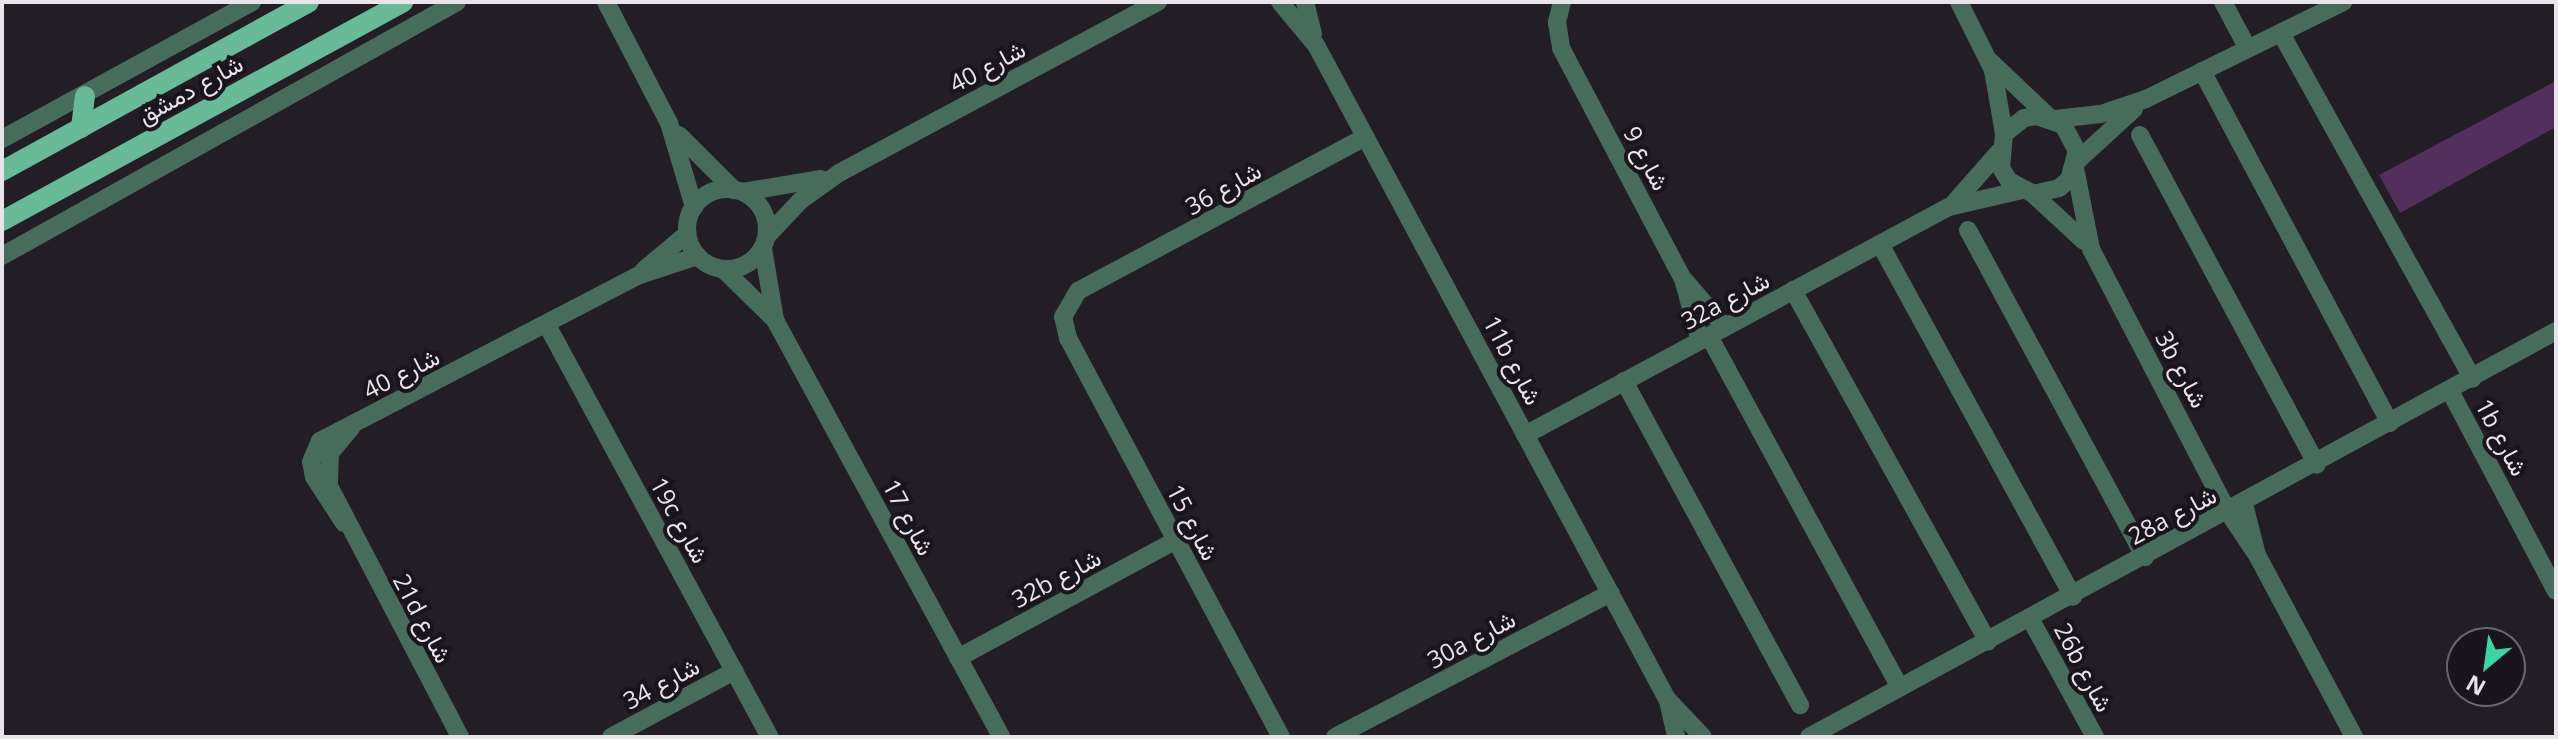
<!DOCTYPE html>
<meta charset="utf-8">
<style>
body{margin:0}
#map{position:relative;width:2558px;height:739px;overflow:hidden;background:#231d25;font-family:"Open Sans",Vazirmatn,sans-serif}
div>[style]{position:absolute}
.green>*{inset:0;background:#532f5d}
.minor>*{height:18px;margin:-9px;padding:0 9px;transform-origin:9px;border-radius:9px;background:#476c5c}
.minor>.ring{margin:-9px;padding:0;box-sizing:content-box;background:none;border:18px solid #476c5c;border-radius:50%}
.primary>*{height:20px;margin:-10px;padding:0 10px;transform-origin:10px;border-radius:10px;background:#68ba99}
span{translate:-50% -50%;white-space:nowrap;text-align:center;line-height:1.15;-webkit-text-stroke:8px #1a141c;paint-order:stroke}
.street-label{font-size:24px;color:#e8e4ea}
.frame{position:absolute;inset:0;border:4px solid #e8e4ea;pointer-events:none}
.north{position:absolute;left:2446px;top:627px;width:80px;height:80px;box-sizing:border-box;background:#1a141c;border:2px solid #6c676e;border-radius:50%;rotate:209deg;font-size:22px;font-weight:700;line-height:32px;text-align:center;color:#e8e4ea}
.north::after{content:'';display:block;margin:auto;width:28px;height:36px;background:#3fd4a2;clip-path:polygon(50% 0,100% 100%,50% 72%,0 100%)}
</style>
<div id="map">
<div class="green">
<i style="clip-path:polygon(2556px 81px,2556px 127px,2400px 213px,2379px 175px)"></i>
</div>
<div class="minor">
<i style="left:606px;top:2px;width:136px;rotate:62.5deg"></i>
<i style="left:669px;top:123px;width:88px;rotate:73.4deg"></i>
<i style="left:1280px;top:2px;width:56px;rotate:50.1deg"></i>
<i style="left:1316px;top:45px;width:742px;rotate:61.78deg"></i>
<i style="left:1667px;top:699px;width:52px;rotate:46.5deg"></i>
<i style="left:1305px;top:2px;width:33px;rotate:76deg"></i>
<i style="left:1562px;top:2px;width:21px;rotate:104deg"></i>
<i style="left:1557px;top:22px;width:26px;rotate:81deg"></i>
<i style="left:1561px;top:48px;width:261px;rotate:62.2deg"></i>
<i style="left:1683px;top:279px;width:64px;rotate:74.7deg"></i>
<i style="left:1959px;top:2px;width:76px;rotate:63.4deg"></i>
<i style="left:1993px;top:70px;width:65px;rotate:80.2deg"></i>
<i style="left:2004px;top:134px;width:34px;rotate:95deg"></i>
<i style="left:2001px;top:168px;width:15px;rotate:58deg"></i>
<i style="left:2009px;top:181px;width:27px;rotate:28deg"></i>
<i style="left:2033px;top:194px;width:27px;rotate:-13deg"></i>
<i style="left:2059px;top:188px;width:13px;rotate:-39deg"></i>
<i style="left:2069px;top:180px;width:30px;rotate:-75deg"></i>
<i style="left:2077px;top:151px;width:30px;rotate:-118deg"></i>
<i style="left:2063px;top:125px;width:28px;rotate:-161deg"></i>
<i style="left:2037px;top:116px;width:13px;rotate:171deg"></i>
<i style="left:2024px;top:118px;width:26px;rotate:141deg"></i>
<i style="left:2223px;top:2px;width:51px;rotate:61.9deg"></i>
<i style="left:2282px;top:35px;width:393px;rotate:61deg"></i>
<i style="left:1991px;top:62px;width:81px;rotate:43.5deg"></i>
<i style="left:2202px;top:71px;width:399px;rotate:61.9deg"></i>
<i style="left:2055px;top:119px;width:46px;rotate:-6.2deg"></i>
<i style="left:2101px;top:114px;width:47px;rotate:-18.4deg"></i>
<i style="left:2146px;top:99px;width:220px;rotate:-26.2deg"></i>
<i style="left:679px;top:135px;width:78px;rotate:45deg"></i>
<i style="left:2140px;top:135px;width:374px;rotate:61.8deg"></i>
<i style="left:2px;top:139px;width:285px;rotate:-28.7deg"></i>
<i style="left:2077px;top:161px;width:77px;rotate:-42.4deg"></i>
<i style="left:2075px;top:168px;width:83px;rotate:78.8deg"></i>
<i style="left:2091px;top:249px;width:297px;rotate:62.5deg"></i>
<i style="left:2228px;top:512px;width:52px;rotate:56deg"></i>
<i class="ring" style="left:687px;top:189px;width:62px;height:62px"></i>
<i style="left:743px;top:192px;width:79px;rotate:-9.5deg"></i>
<i style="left:2033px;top:194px;width:69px;rotate:42.7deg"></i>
<i style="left:1954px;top:203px;width:68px;rotate:-48.6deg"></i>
<i style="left:1968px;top:230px;width:372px;rotate:61.6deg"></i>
<i style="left:767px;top:236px;width:48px;rotate:-46.7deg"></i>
<i style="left:800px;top:201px;width:48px;rotate:-35.7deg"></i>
<i style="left:839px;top:173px;width:362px;rotate:-28.2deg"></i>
<i style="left:1880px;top:244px;width:402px;rotate:61.3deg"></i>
<i style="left:763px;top:248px;width:73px;rotate:80.5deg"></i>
<i style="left:2px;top:256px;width:521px;rotate:-29.17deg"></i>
<i style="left:723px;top:269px;width:73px;rotate:44.4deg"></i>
<i style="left:775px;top:320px;width:474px;rotate:61.5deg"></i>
<i style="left:644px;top:270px;width:57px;rotate:-40.1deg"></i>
<i style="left:1685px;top:281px;width:61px;rotate:49deg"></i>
<i style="left:1793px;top:290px;width:402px;rotate:61deg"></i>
<i style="left:547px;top:325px;width:468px;rotate:61.6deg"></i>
<i style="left:1709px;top:336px;width:400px;rotate:61.5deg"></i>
<i style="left:1624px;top:381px;width:369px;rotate:61.5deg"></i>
<i style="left:2450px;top:391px;width:226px;rotate:62.1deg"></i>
<i style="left:351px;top:428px;width:33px;rotate:130deg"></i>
<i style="left:330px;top:453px;width:33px;rotate:92deg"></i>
<i style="left:329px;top:486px;width:283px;rotate:62.4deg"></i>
<i style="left:1525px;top:435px;width:481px;rotate:-28.3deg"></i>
<i style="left:1949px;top:207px;width:75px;rotate:-13.1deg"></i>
<i style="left:2244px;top:504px;width:53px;rotate:75.7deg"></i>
<i style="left:2257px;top:555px;width:206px;rotate:61.9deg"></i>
<i style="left:344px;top:523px;width:55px;rotate:-123.1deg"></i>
<i style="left:314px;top:477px;width:15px;rotate:-101deg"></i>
<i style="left:311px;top:462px;width:23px;rotate:-67deg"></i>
<i style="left:320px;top:441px;width:357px;rotate:-27.5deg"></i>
<i style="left:637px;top:276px;width:64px;rotate:-18.2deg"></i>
<i style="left:2031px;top:620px;width:133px;rotate:61.3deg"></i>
<i style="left:958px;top:658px;width:248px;rotate:-28.4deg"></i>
<i style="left:1668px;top:701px;width:37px;rotate:77deg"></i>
<i style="left:611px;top:737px;width:140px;rotate:-28.2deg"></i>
<i style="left:1281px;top:737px;width:452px;rotate:-118.1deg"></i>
<i style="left:1068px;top:338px;width:22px;rotate:-103deg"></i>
<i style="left:1063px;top:317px;width:30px;rotate:-60deg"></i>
<i style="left:1078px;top:291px;width:326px;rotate:-28.2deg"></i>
<i style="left:1335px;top:737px;width:311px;rotate:-27.6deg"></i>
<i style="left:1809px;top:737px;width:850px;rotate:-28.52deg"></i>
</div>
<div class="primary">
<i style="left:81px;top:128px;width:32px;rotate:-83deg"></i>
<i style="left:2px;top:171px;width:350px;rotate:-28.8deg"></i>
<i style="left:2px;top:221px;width:457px;rotate:-28.6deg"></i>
</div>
<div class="street-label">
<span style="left:987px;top:66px;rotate:-28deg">شارع 40</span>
<span style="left:190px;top:89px;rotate:-29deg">شارع دمشق</span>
<span style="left:1647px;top:158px;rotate:62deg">شارع 9</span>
<span style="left:1223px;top:188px;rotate:-29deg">شارع 36</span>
<span style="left:1725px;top:300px;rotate:-28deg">32a شارع</span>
<span style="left:1513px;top:360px;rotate:62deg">11b شارع</span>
<span style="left:2182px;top:369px;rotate:62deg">3b شارع</span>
<span style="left:401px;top:373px;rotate:-27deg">شارع 40</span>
<span style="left:2502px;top:437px;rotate:62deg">1b شارع</span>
<span style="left:2172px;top:515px;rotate:-28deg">28a شارع</span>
<span style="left:909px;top:517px;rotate:62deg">شارع 17</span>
<span style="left:680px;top:520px;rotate:61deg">19c شارع</span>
<span style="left:1193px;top:522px;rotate:62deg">شارع 15</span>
<span style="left:1056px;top:578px;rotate:-28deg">32b شارع</span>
<span style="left:423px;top:618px;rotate:62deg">21d شارع</span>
<span style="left:1471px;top:639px;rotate:-28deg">30a شارع</span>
<span style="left:2084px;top:667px;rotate:62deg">26b شارع</span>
<span style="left:661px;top:683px;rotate:-28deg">شارع 34</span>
</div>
<div class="frame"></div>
<div class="north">N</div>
</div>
